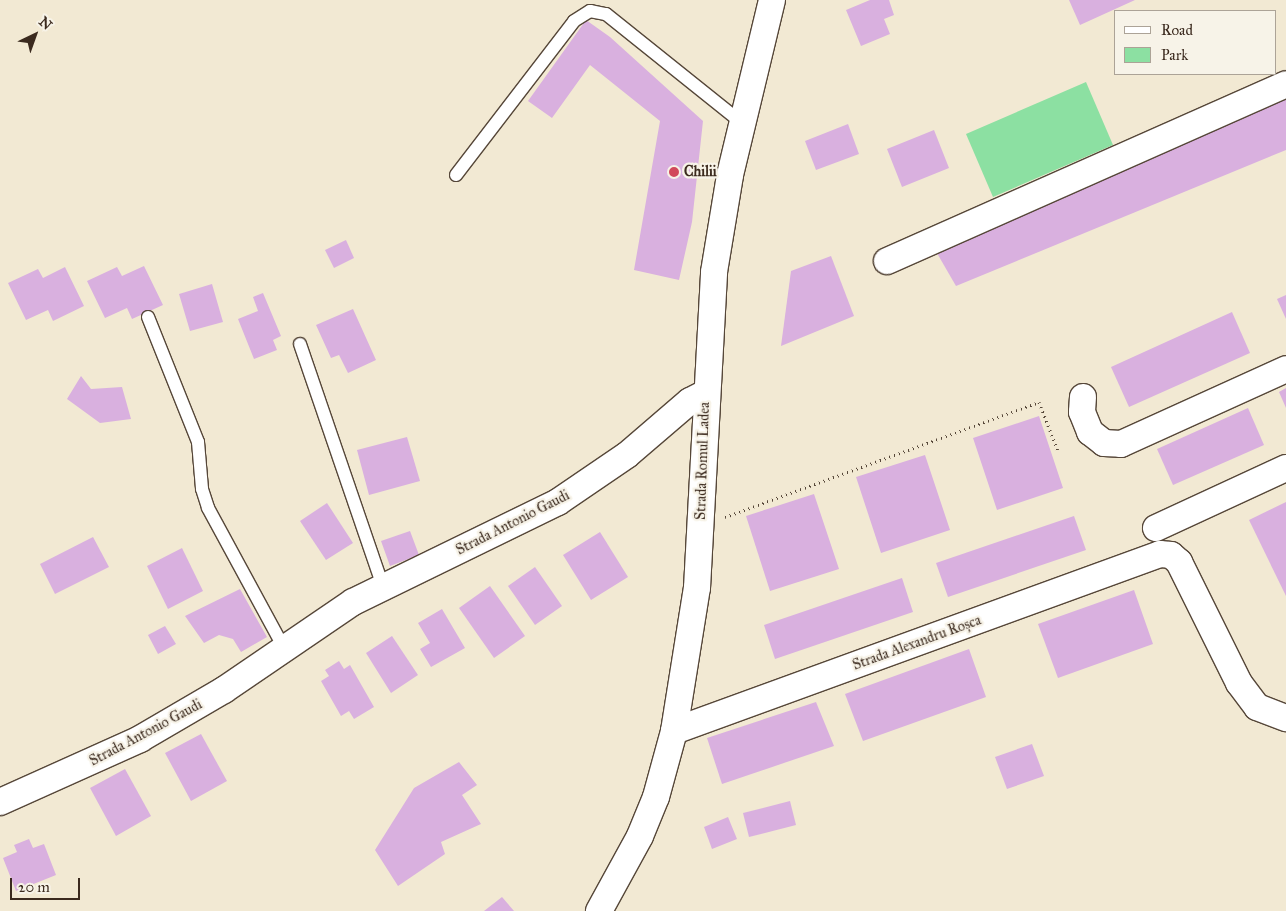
<!DOCTYPE html>
<meta charset="utf-8">
<style>
body{margin:0}
#map{position:relative;width:1286px;height:911px;overflow:hidden;background:#f2e9d3;font-family:"IM FELL Great Primer",serif}
div>[style]{position:absolute}
.green>*{inset:0;background:#8ce0a2}
.building>*{inset:0;background:#d9b0df}
.path>*{height:3px;margin-top:-1.5px;transform-origin:0;background:repeating-linear-gradient(90deg,#564739 0 1px,transparent 0 5px)}
.roads{filter:drop-shadow(1px 0 #564739) drop-shadow(-1px 0 #564739) drop-shadow(0 1px #564739) drop-shadow(0 -1px #564739)}
.service>*{height:12px;margin:-6px;padding:0 6px;transform-origin:6px;border-radius:6px;background:#fff}
.minor>*{height:26px;margin:-13px;padding:0 13px;transform-origin:13px;border-radius:13px;background:#fff}
.dots>*{width:14px;height:14px;translate:-50% -50%;box-sizing:border-box;border:2px solid #f7f3e8;border-radius:50%}
span{translate:-50% -50%;white-space:nowrap;text-align:center;line-height:1.15;-webkit-text-stroke:4.5px #f7f3e8;paint-order:stroke}
.poi-label{font-size:14px;color:#3b2a1e;font-weight:700}
.left{translate:0 -50%;text-align:left}
.street-label{font-size:14px;color:#3b2a1e}
.legend{position:absolute;left:1114px;top:10px;width:162px;height:65px;box-sizing:border-box;background:#f7f3e8;border:1px solid #aca397;margin:0;padding:6px 9px;list-style:none;font-size:15px;color:#3b2a1e}
.legend li{display:flex;align-items:center;gap:10px;height:25px}
.legend b{width:25px;border:1px solid #aca397}
.north{position:absolute;left:10px;top:10px;width:50px;height:50px;-webkit-text-stroke:4px #f7f3e8;paint-order:stroke;rotate:42deg;font-size:14px;font-weight:700;line-height:20px;text-align:center;color:#3b2a1e}
.north::after{content:'';display:block;margin:auto;width:18px;height:22px;background:#3b2a1e;clip-path:polygon(50% 0,100% 100%,50% 72%,0 100%)}
.scale{position:absolute;left:10px;top:878px;width:70px;height:22px;box-sizing:border-box;border:2px solid #3b2a1e;border-top:0;padding-left:6px;font-size:15px;line-height:18px;white-space:nowrap;color:#3b2a1e;-webkit-text-stroke:4px #f7f3e8;paint-order:stroke}
</style>
<div id="map">
<div class="green">
<i style="clip-path:polygon(1086px 82px,1113px 145px,993px 197px,966px 134px)"></i>
</div>
<div class="building">
<i style="clip-path:polygon(870px 0,889px 0,894px 15px,884px 19px,890px 34px,861px 46px,846px 10px)"></i>
<i style="clip-path:polygon(1069px 0,1135px 0,1080px 25px)"></i>
<i style="clip-path:polygon(586px 20px,610px 37px,703px 121px,692px 222px,679px 280px,634px 270px,660px 121px,590px 65px,552px 118px,528px 101px)"></i>
<i style="clip-path:polygon(1286px 96px,1286px 150px,956px 286px,934px 248px)"></i>
<i style="clip-path:polygon(848px 124px,859px 154px,816px 170px,805px 141px)"></i>
<i style="clip-path:polygon(934px 130px,949px 168px,902px 187px,887px 149px)"></i>
<i style="clip-path:polygon(346px 240px,354px 258px,334px 268px,325px 250px)"></i>
<i style="clip-path:polygon(831px 256px,854px 316px,781px 346px,791px 271px)"></i>
<i style="clip-path:polygon(144px 266px,163px 305px,132px 319px,127px 308px,105px 318px,87px 281px,117px 267px,122px 276px)"></i>
<i style="clip-path:polygon(65px 267px,84px 306px,53px 321px,48px 310px,26px 320px,8px 283px,38px 269px,43px 278px)"></i>
<i style="clip-path:polygon(212px 284px,223px 322px,190px 331px,179px 294px)"></i>
<i style="clip-path:polygon(263px 293px,281px 336px,273px 340px,277px 350px,254px 359px,238px 319px,258px 311px,253px 297px)"></i>
<i style="clip-path:polygon(1286px 295px,1286px 319px,1277px 299px)"></i>
<i style="clip-path:polygon(353px 309px,376px 360px,348px 373px,339px 355px,331px 358px,316px 325px)"></i>
<i style="clip-path:polygon(1232px 312px,1250px 353px,1129px 407px,1111px 367px)"></i>
<i style="clip-path:polygon(81px 376px,91px 389px,122px 387px,131px 419px,100px 423px,67px 399px)"></i>
<i style="clip-path:polygon(1286px 388px,1286px 408px,1279px 392px)"></i>
<i style="clip-path:polygon(1248px 408px,1264px 445px,1173px 485px,1157px 449px)"></i>
<i style="clip-path:polygon(1039px 416px,1063px 488px,997px 510px,973px 438px)"></i>
<i style="clip-path:polygon(407px 437px,420px 481px,369px 495px,357px 450px)"></i>
<i style="clip-path:polygon(925px 455px,950px 530px,881px 553px,856px 477px)"></i>
<i style="clip-path:polygon(814px 494px,839px 569px,770px 591px,746px 516px)"></i>
<i style="clip-path:polygon(1286px 502px,1286px 596px,1249px 520px)"></i>
<i style="clip-path:polygon(327px 503px,353px 543px,326px 560px,300px 521px)"></i>
<i style="clip-path:polygon(1074px 516px,1086px 550px,948px 597px,936px 563px)"></i>
<i style="clip-path:polygon(410px 531px,419px 555px,390px 566px,381px 541px)"></i>
<i style="clip-path:polygon(600px 532px,628px 577px,591px 600px,563px 555px)"></i>
<i style="clip-path:polygon(93px 537px,109px 567px,55px 594px,40px 564px)"></i>
<i style="clip-path:polygon(182px 548px,203px 591px,168px 609px,147px 566px)"></i>
<i style="clip-path:polygon(535px 567px,562px 606px,535px 625px,508px 586px)"></i>
<i style="clip-path:polygon(902px 578px,913px 612px,775px 659px,764px 625px)"></i>
<i style="clip-path:polygon(490px 586px,525px 636px,494px 658px,459px 608px)"></i>
<i style="clip-path:polygon(240px 589px,267px 637px,241px 652px,233px 639px,219px 635px,204px 643px,185px 616px)"></i>
<i style="clip-path:polygon(1134px 590px,1153px 644px,1058px 678px,1038px 624px)"></i>
<i style="clip-path:polygon(442px 609px,465px 648px,431px 667px,420px 649px,430px 643px,418px 623px)"></i>
<i style="clip-path:polygon(165px 626px,176px 644px,158px 654px,148px 635px)"></i>
<i style="clip-path:polygon(392px 636px,418px 675px,391px 693px,366px 653px)"></i>
<i style="clip-path:polygon(969px 649px,986px 697px,863px 741px,845px 694px)"></i>
<i style="clip-path:polygon(339px 661px,344px 669px,350px 665px,374px 707px,354px 719px,349px 711px,341px 716px,321px 681px,329px 676px,325px 670px)"></i>
<i style="clip-path:polygon(816px 702px,834px 746px,722px 784px,707px 738px)"></i>
<i style="clip-path:polygon(201px 734px,227px 781px,191px 801px,165px 753px)"></i>
<i style="clip-path:polygon(1032px 744px,1044px 776px,1007px 789px,995px 757px)"></i>
<i style="clip-path:polygon(459px 762px,477px 785px,462px 795px,481px 824px,441px 842px,445px 854px,398px 886px,375px 850px,414px 788px)"></i>
<i style="clip-path:polygon(125px 769px,151px 816px,116px 836px,90px 788px)"></i>
<i style="clip-path:polygon(790px 801px,796px 825px,749px 837px,743px 813px)"></i>
<i style="clip-path:polygon(728px 817px,737px 839px,712px 849px,704px 827px)"></i>
<i style="clip-path:polygon(29px 839px,33px 848px,44px 844px,56px 875px,16px 891px,3px 858px,17px 852px,14px 845px)"></i>
<i style="clip-path:polygon(502px 897px,514px 911px,484px 911px)"></i>
</div>
<div class="path">
<i style="left:725px;top:517px;width:334px;rotate:-20.1deg"></i>
<i style="left:1039px;top:402px;width:53px;rotate:68.8deg"></i>
</div>
<div class="roads">
<div class="service">
<i style="left:456px;top:175px;width:194px;rotate:-52.5deg"></i>
<i style="left:574px;top:21px;width:19px;rotate:-32deg"></i>
<i style="left:590px;top:11px;width:16px;rotate:11deg"></i>
<i style="left:606px;top:14px;width:174px;rotate:38.7deg"></i>
<i style="left:148px;top:317px;width:135px;rotate:68.2deg"></i>
<i style="left:198px;top:442px;width:47px;rotate:85.1deg"></i>
<i style="left:202px;top:489px;width:20px;rotate:72deg"></i>
<i style="left:208px;top:508px;width:159px;rotate:61.5deg"></i>
<i style="left:300px;top:344px;width:257px;rotate:71.1deg"></i>
</div>
<div class="minor">
<i style="left:887px;top:261px;width:436px;rotate:-23.9deg"></i>
<i style="left:1083px;top:397px;width:15px;rotate:94deg"></i>
<i style="left:1082px;top:412px;width:22px;rotate:68deg"></i>
<i style="left:1090px;top:432px;width:18px;rotate:38deg"></i>
<i style="left:1104px;top:443px;width:17px;rotate:3deg"></i>
<i style="left:1121px;top:444px;width:181px;rotate:-24.4deg"></i>
<i style="left:1156px;top:528px;width:143px;rotate:-24.8deg"></i>
<i style="left:674px;top:731px;width:517px;rotate:-20.01deg"></i>
<i style="left:1160px;top:554px;width:11px;rotate:5deg"></i>
<i style="left:1171px;top:555px;width:11px;rotate:41deg"></i>
<i style="left:1179px;top:562px;width:135px;rotate:63.6deg"></i>
<i style="left:1239px;top:683px;width:30px;rotate:53deg"></i>
<i style="left:1257px;top:707px;width:31px;rotate:21deg"></i>
<i style="left:0;top:802px;width:154px;rotate:-24.2deg"></i>
<i style="left:140px;top:739px;width:97px;rotate:-30.3deg"></i>
<i style="left:224px;top:690px;width:156px;rotate:-34.3deg"></i>
<i style="left:353px;top:602px;width:228px;rotate:-26deg"></i>
<i style="left:558px;top:502px;width:83px;rotate:-34.3deg"></i>
<i style="left:627px;top:455px;width:83px;rotate:-40.6deg"></i>
<i style="left:690px;top:401px;width:18px;rotate:-27deg"></i>
<i style="left:599px;top:911px;width:85px;rotate:-61.3deg"></i>
<i style="left:640px;top:836px;width:42px;rotate:-67.7deg"></i>
<i style="left:656px;top:797px;width:68px;rotate:-74.7deg"></i>
<i style="left:674px;top:731px;width:145px;rotate:-80.9deg"></i>
<i style="left:697px;top:588px;width:316px;rotate:-86.9deg"></i>
<i style="left:714px;top:272px;width:98px;rotate:-80.6deg"></i>
<i style="left:730px;top:175px;width:180px;rotate:-76.5deg"></i>
</div>
</div>
<div class="dots">
<i style="left:674px;top:172px;background:#d1495b"></i>
</div>
<div class="poi-label">
<span class="left" style="left:684px;top:172px">Chilii</span>
</div>
<div class="street-label">
<span style="left:703px;top:461px;rotate:-88deg">Strada Romul Ladea</span>
<span style="left:513px;top:523px;rotate:-27deg">Strada Antonio Gaudi</span>
<span style="left:917px;top:643px;rotate:-20deg">Strada Alexandru Roșca</span>
<span style="left:146px;top:733px;rotate:-28deg">Strada Antonio Gaudi</span>
</div>
<ul class="legend">
<li><b style="height:6px;background:#fff"></b>Road</li>
<li><b style="height:14px;background:#8ce0a2"></b>Park</li>
</ul>
<div class="north">N</div>
<div class="scale">20 m</div>
</div>
